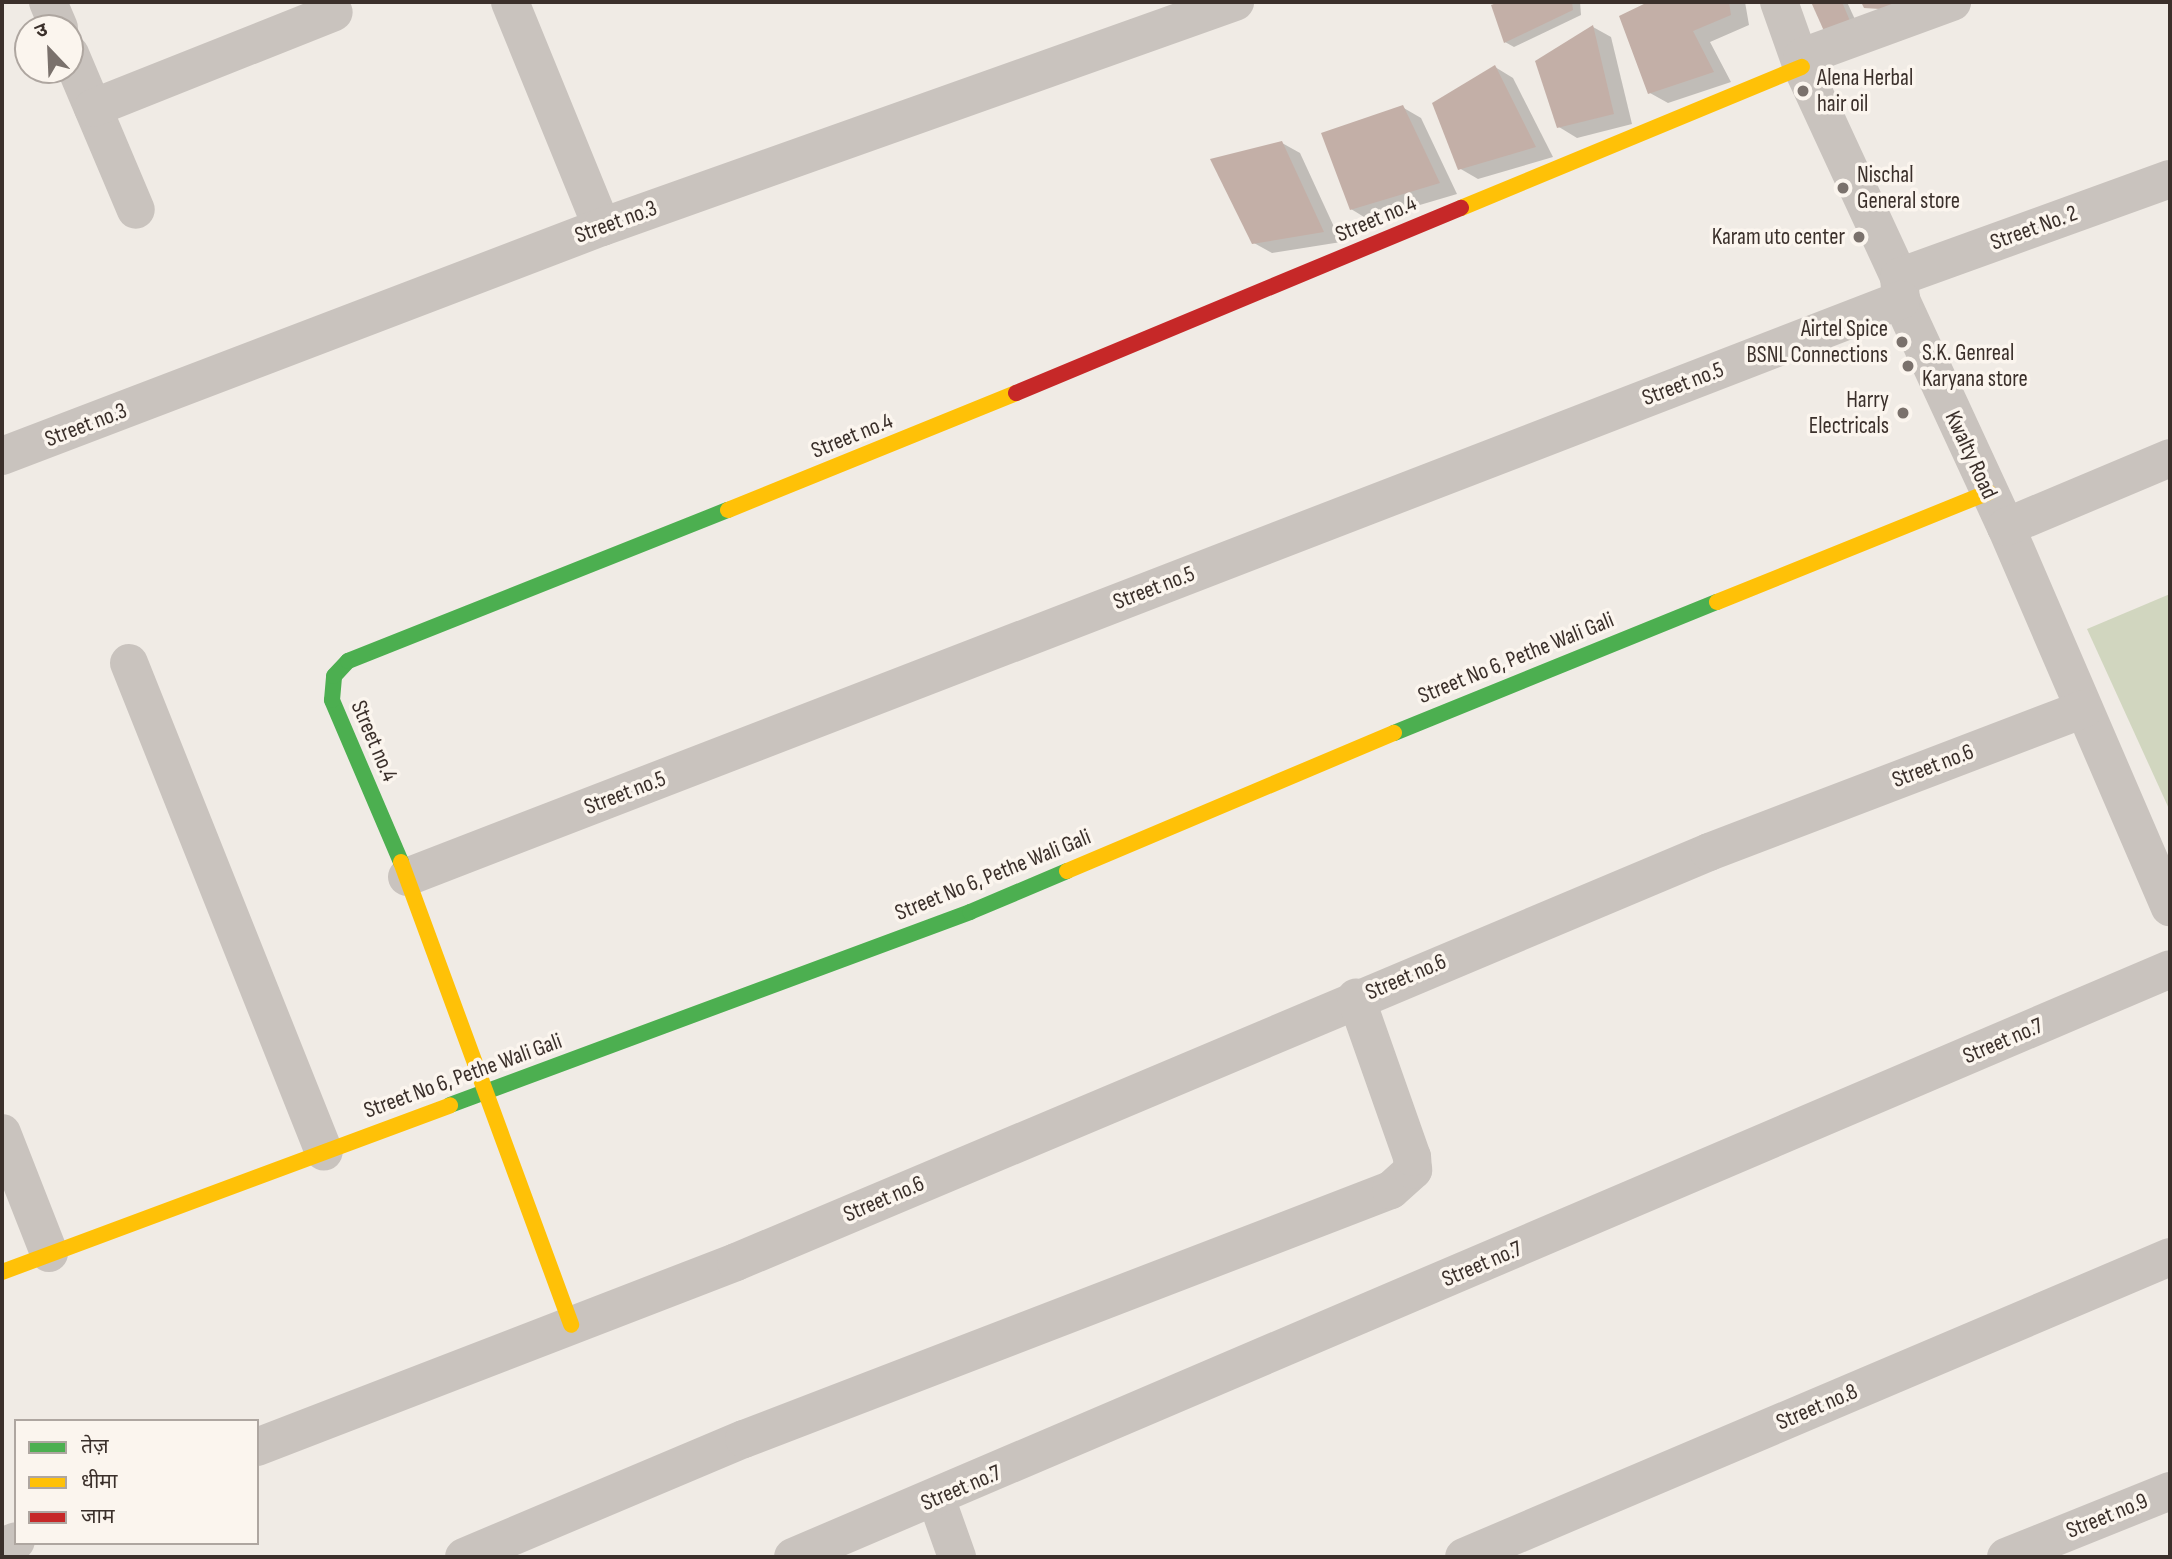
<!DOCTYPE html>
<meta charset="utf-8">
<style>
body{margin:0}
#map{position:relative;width:2172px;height:1559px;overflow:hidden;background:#f0ebe5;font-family:"Sofia Sans Condensed","Noto Sans Devanagari",sans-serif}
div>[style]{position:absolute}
.green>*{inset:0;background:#d1d6bf}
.shadow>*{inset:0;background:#0003}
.building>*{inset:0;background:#c3afa7}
.street>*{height:38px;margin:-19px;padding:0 19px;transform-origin:19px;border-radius:19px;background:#c9c3be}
.fast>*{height:16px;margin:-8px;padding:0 8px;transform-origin:8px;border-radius:8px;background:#4caf50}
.slow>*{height:16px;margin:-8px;padding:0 8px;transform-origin:8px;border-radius:8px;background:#ffc107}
.jam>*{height:16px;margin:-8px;padding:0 8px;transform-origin:8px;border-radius:8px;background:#c62828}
.dots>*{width:19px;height:19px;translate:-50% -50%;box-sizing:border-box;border:4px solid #fbf5ee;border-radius:50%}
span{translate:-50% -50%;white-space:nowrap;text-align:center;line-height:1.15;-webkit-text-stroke:7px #fbf5ee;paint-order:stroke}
.poi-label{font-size:23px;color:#3b302b}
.left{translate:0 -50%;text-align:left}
.right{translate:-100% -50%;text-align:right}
.street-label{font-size:23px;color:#3b302b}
.frame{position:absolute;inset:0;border:4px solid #3b302b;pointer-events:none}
.legend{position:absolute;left:14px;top:1419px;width:245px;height:126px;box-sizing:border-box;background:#fbf5ee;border:2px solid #aea6a0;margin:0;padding:9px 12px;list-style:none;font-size:21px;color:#3b302b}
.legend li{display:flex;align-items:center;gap:14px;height:35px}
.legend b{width:35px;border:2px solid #aea6a0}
.north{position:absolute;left:14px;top:14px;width:70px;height:70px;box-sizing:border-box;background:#fbf5ee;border:2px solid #aea6a0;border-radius:50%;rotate:337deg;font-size:19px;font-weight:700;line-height:28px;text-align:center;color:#3b302b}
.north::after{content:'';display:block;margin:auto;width:24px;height:32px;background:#7a716c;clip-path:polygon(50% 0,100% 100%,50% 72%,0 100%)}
</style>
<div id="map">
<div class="green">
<i style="clip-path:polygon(2170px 594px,2170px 811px,2087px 629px)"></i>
</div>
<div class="shadow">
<i style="clip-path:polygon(1503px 2px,1580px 2px,1581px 15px,1514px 47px,1505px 42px,1493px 6px)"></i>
<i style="clip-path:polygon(1652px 2px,1745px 2px,1749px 25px,1710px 42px,1731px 82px,1668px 103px,1650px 93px,1621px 17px)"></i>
<i style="clip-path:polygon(1813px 2px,1847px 2px,1858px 26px,1826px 29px)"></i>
<i style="clip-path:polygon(1593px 27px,1611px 37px,1632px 124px,1577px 138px,1559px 127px)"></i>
<i style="clip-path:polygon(1495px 67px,1513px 78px,1553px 157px,1478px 179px,1459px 168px)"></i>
<i style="clip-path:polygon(1402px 107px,1421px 118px,1457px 194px,1369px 220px,1351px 209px)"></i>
<i style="clip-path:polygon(1282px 143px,1300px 153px,1341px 242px,1272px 253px,1254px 243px)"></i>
</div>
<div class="building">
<i style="clip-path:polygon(1499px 2px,1572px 2px,1573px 10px,1504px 43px,1491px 5px)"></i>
<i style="clip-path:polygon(1648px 2px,1729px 2px,1731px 15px,1693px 31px,1714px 72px,1648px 94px,1619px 16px)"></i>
<i style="clip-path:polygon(1811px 2px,1842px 2px,1850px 21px,1824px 31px)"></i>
<i style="clip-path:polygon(1861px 2px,1893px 2px,1896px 10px,1864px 8px)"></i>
<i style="clip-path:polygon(1593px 25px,1614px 114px,1557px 128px,1535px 61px)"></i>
<i style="clip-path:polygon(1495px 65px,1536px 147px,1458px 170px,1432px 103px)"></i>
<i style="clip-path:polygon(1403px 105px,1440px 183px,1350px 210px,1321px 133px)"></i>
<i style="clip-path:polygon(1282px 141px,1324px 232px,1252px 244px,1210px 159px)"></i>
</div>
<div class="street">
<i style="left:48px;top:2px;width:28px;rotate:67deg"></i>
<i style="left:510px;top:2px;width:243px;rotate:67.8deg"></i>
<i style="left:1779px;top:2px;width:69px;rotate:70.5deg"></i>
<i style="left:1802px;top:67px;width:231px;rotate:65.2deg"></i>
<i style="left:1899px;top:277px;width:23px;rotate:85deg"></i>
<i style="left:1901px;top:300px;width:250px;rotate:65.2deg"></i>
<i style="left:2006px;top:527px;width:414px;rotate:66.7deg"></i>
<i style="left:70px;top:54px;width:169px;rotate:67.1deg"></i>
<i style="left:1802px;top:57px;width:160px;rotate:-20.1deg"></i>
<i style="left:93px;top:108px;width:259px;rotate:-21.7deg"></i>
<i style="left:1899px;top:277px;width:288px;rotate:-19.9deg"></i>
<i style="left:2px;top:456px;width:642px;rotate:-20.89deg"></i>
<i style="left:602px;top:227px;width:672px;rotate:-19.57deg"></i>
<i style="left:2006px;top:527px;width:178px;rotate:-22.8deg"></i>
<i style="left:129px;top:663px;width:526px;rotate:68.26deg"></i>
<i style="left:407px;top:877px;width:1602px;rotate:-21.12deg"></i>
<i style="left:2px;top:1133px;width:129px;rotate:68.6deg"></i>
<i style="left:257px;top:1447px;width:513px;rotate:-21.12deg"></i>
<i style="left:736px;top:1262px;width:1056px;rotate:-22.85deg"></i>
<i style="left:1709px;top:852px;width:401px;rotate:-20.9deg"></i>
<i style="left:936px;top:1498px;width:63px;rotate:70.4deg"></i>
<i style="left:2px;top:1547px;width:15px;rotate:-23deg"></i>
<i style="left:464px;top:1557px;width:304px;rotate:-22.9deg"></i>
<i style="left:744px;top:1439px;width:693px;rotate:-21.05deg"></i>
<i style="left:1391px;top:1190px;width:30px;rotate:-42deg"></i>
<i style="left:1413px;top:1170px;width:13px;rotate:-94deg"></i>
<i style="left:1412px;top:1157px;width:169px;rotate:-109.4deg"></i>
<i style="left:793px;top:1557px;width:1497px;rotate:-23.12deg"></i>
<i style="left:1464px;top:1557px;width:767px;rotate:-23.02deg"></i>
<i style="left:2006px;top:1557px;width:177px;rotate:-21.9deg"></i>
</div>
<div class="fast">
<i style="left:1394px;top:733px;width:349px;rotate:-22.1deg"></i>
<i style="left:401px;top:862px;width:176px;rotate:-113.1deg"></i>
<i style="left:332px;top:700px;width:24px;rotate:-85deg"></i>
<i style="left:334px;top:676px;width:21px;rotate:-47deg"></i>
<i style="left:348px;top:661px;width:409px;rotate:-21.7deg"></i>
<i style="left:450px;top:1105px;width:555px;rotate:-20.36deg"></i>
<i style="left:970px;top:912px;width:105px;rotate:-22.9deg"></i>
</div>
<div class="slow">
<i style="left:1461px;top:208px;width:369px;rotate:-22.5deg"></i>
<i style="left:728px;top:510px;width:311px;rotate:-22.1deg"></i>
<i style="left:1717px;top:602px;width:293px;rotate:-22deg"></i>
<i style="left:401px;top:862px;width:493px;rotate:69.8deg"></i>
<i style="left:1067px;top:871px;width:355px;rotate:-22.9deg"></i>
<i style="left:2px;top:1272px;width:478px;rotate:-20.4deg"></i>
</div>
<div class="jam">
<i style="left:1016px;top:393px;width:482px;rotate:-22.6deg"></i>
</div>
<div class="dots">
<i style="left:1803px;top:91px;background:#7a716c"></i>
<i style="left:1843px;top:188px;background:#7a716c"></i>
<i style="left:1859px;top:237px;background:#7a716c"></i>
<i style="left:1902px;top:342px;background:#7a716c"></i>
<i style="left:1908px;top:366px;background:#7a716c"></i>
<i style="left:1903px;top:413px;background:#7a716c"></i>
</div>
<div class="poi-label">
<span class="left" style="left:1817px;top:91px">Alena Herbal<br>hair oil</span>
<span class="left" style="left:1857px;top:188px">Nischal<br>General store</span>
<span class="right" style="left:1845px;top:237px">Karam uto center</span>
<span class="right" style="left:1888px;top:342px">Airtel Spice<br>BSNL Connections</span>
<span class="left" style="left:1922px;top:366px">S.K. Genreal<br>Karyana store</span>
<span class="right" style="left:1889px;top:413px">Harry<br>Electricals</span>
</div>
<div class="street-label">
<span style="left:1376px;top:219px;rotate:-23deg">Street no.4</span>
<span style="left:616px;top:222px;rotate:-20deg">Street no.3</span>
<span style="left:2034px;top:228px;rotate:-20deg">Street No. 2</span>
<span style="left:1683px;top:384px;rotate:-21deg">Street no.5</span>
<span style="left:86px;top:425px;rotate:-21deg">Street no.3</span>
<span style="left:852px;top:436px;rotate:-22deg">Street no.4</span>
<span style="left:1971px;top:455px;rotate:65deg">Kwalty Road</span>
<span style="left:1154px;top:588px;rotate:-21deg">Street no.5</span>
<span style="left:1516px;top:658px;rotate:-22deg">Street No 6, Pethe Wali Gali</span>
<span style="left:374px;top:741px;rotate:67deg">Street no.4</span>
<span style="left:1933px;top:766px;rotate:-21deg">Street no.6</span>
<span style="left:625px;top:793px;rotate:-21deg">Street no.5</span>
<span style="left:993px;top:875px;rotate:-22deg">Street No 6, Pethe Wali Gali</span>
<span style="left:1406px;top:977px;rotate:-23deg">Street no.6</span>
<span style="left:2003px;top:1041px;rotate:-23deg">Street no.7</span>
<span style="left:463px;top:1076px;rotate:-20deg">Street No 6, Pethe Wali Gali</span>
<span style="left:884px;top:1199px;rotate:-23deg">Street no.6</span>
<span style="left:1482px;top:1264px;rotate:-23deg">Street no.7</span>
<span style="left:1817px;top:1407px;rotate:-23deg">Street no.8</span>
<span style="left:961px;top:1488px;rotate:-23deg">Street no.7</span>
<span style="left:2107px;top:1516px;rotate:-22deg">Street no.9</span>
</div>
<div class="frame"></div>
<ul class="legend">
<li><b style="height:9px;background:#4caf50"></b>तेज़</li>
<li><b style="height:9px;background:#ffc107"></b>धीमा</li>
<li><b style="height:9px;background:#c62828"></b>जाम</li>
</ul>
<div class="north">उ</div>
</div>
